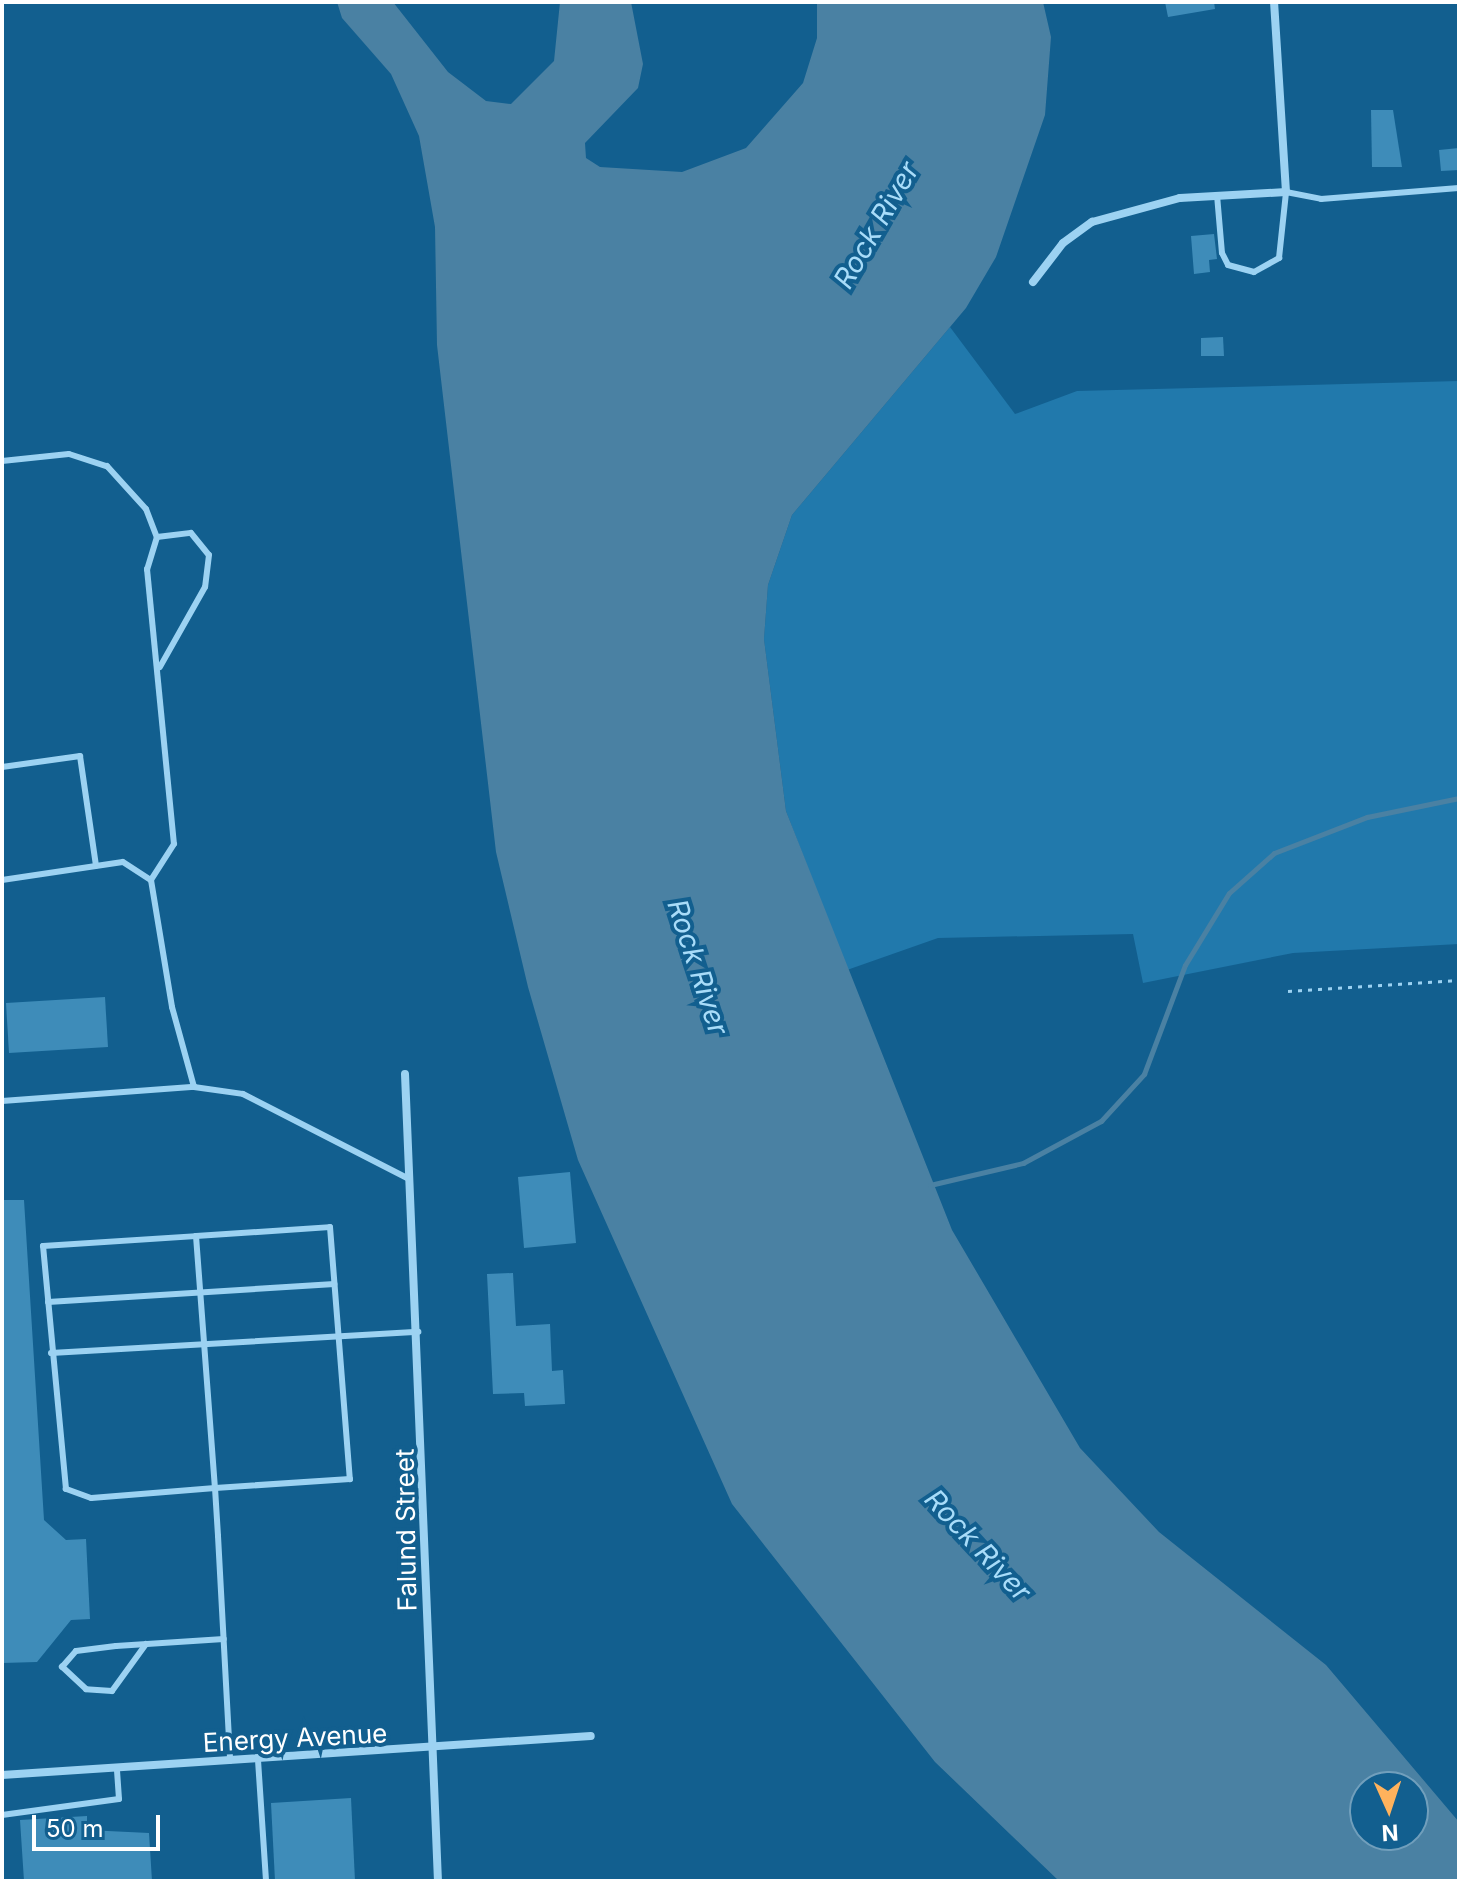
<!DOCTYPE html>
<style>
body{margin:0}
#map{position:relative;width:1461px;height:1883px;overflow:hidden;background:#125f8f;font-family:Inter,sans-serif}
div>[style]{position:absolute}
.green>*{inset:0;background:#2179ac}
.water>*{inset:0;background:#4a81a3}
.stream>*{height:5px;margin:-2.5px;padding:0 2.5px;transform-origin:2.5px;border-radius:2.5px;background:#4a81a3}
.building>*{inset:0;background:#3e8cb9}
.path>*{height:3px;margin-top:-1.5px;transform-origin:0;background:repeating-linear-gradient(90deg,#9cd2f2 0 4px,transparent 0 10px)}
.service>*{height:6px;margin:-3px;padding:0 3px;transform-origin:3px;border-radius:3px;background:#9cd2f2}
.minor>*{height:8px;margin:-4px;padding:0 4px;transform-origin:4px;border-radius:4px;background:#9cd2f2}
span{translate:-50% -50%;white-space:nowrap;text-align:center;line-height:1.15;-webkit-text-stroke:8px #125f8f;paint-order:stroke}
.street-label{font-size:26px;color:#fff}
.water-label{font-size:28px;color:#a8dcf9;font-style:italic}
.frame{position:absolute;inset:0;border:4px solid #fff;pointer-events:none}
.north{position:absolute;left:1349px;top:1771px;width:80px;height:80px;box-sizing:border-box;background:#125f8f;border:2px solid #719fbc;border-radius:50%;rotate:177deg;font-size:22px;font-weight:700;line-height:32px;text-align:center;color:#fff}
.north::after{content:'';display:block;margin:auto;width:28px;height:36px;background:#ffb25c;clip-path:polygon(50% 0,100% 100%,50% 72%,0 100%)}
.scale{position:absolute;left:32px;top:1815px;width:128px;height:36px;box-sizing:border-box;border:4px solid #fff;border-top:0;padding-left:10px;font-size:24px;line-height:28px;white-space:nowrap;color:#fff;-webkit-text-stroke:6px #125f8f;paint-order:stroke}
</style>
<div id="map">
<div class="green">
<i style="clip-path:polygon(950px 327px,1015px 414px,1077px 391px,1459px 381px,1459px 944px,1293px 953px,1143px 983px,1133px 934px,938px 938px,847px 970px,786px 811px,764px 639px,768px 585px,792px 515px)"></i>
</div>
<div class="water">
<i style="clip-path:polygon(evenodd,337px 2px,393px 2px,448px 72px,486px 101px,511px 104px,554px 61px,560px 2px,631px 2px,643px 64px,638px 88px,585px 143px,586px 158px,600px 167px,682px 172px,746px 148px,803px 83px,817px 38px,817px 2px,1043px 2px,1051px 37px,1045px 115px,996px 257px,966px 308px,792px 515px,768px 585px,764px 639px,786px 811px,952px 1230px,1080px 1448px,1159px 1532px,1326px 1665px,1459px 1822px,1459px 1881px,1059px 1881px,935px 1762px,732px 1504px,578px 1160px,528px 987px,496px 852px,437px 345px,435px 227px,419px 136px,391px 74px,342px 18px,337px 2px,1365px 1787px,1413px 1787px,1413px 1835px,1365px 1835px,1365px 1787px)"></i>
</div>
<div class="stream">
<i style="left:930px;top:1185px;width:96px;rotate:-13.3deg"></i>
<i style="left:1023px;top:1163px;width:89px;rotate:-28.3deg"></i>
<i style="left:1101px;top:1121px;width:64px;rotate:-47.5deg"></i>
<i style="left:1144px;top:1074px;width:116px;rotate:-69.4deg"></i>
<i style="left:1185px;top:965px;width:84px;rotate:-58.6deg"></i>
<i style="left:1229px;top:893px;width:60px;rotate:-41.6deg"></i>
<i style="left:1274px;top:853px;width:100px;rotate:-21.2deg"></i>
<i style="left:1367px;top:817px;width:94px;rotate:-11.7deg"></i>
</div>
<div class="building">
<i style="clip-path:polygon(1165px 2px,1214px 2px,1215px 9px,1168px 17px)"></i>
<i style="clip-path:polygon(1371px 110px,1393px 110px,1402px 167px,1372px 167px)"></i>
<i style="clip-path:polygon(1459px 148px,1459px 170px,1441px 171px,1439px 150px)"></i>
<i style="clip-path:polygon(1214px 234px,1217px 259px,1209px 260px,1210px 272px,1194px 274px,1191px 236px)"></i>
<i style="clip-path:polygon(1223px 337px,1224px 356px,1201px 356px,1201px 338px)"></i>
<i style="clip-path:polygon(105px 997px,108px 1047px,9px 1053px,6px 1003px)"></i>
<i style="clip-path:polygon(570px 1172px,576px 1243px,524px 1248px,518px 1177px)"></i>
<i style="clip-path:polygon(2px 1200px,24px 1200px,44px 1520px,66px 1540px,86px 1539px,90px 1619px,71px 1620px,37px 1662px,2px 1663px)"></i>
<i style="clip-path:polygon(513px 1273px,516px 1326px,550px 1324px,552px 1371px,563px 1370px,565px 1404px,525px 1406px,524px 1393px,493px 1394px,487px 1274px)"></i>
<i style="clip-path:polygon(351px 1798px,355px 1881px,275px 1881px,271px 1803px)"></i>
<i style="clip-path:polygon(87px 1816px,87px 1830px,149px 1833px,152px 1881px,24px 1881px,20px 1820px)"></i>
</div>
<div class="path">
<i style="left:1288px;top:991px;width:171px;rotate:-3.7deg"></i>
</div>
<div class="service">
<i style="left:1217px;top:195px;width:58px;rotate:85.1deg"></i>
<i style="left:1222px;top:253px;width:13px;rotate:63deg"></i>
<i style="left:1228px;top:265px;width:27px;rotate:15deg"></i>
<i style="left:1254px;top:272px;width:29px;rotate:-29deg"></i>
<i style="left:1279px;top:258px;width:66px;rotate:-83.9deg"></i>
<i style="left:1286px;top:192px;width:36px;rotate:11deg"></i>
<i style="left:1321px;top:199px;width:138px;rotate:-4.6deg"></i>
<i style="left:2px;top:461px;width:67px;rotate:-6deg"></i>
<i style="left:69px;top:454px;width:40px;rotate:18deg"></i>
<i style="left:107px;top:466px;width:58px;rotate:47.8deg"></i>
<i style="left:146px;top:509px;width:30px;rotate:69deg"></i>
<i style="left:157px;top:537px;width:34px;rotate:107deg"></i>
<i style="left:147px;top:569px;width:276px;rotate:84.4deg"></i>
<i style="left:174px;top:844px;width:43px;rotate:122.6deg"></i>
<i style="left:151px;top:880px;width:129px;rotate:80.6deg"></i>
<i style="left:172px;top:1007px;width:83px;rotate:74.6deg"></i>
<i style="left:157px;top:537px;width:34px;rotate:-7deg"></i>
<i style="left:191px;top:533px;width:28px;rotate:51deg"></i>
<i style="left:209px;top:555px;width:32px;rotate:97deg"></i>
<i style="left:205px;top:587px;width:92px;rotate:119.4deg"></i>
<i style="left:2px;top:767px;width:79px;rotate:-8deg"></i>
<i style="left:80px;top:756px;width:111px;rotate:81.7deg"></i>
<i style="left:2px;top:880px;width:122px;rotate:-8.5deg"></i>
<i style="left:123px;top:862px;width:33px;rotate:33deg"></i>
<i style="left:2px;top:1101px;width:193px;rotate:-4.2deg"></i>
<i style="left:194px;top:1087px;width:49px;rotate:8.1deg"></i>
<i style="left:243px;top:1094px;width:186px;rotate:27.1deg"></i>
<i style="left:196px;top:1236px;width:134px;rotate:-3.8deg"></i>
<i style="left:330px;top:1227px;width:253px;rotate:85.5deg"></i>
<i style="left:350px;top:1479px;width:135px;rotate:176.2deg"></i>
<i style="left:215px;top:1488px;width:124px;rotate:175.4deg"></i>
<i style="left:91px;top:1498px;width:27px;rotate:-160deg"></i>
<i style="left:66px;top:1489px;width:244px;rotate:-95.4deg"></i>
<i style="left:43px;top:1246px;width:153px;rotate:-3.7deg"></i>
<i style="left:196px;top:1236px;width:253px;rotate:85.7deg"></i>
<i style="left:215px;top:1488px;width:48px;rotate:86.4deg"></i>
<i style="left:218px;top:1536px;width:225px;rotate:86.9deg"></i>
<i style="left:48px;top:1302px;width:287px;rotate:-3.6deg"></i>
<i style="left:51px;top:1353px;width:368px;rotate:-3.3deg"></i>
<i style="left:146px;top:1644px;width:58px;rotate:125.9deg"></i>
<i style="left:112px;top:1691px;width:26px;rotate:-176deg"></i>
<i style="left:86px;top:1689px;width:33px;rotate:-137deg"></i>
<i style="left:62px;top:1667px;width:21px;rotate:-49deg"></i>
<i style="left:76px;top:1651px;width:40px;rotate:-7.1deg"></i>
<i style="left:116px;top:1646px;width:108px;rotate:-3.7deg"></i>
<i style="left:258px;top:1760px;width:121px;rotate:86.2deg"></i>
<i style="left:2px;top:1815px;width:118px;rotate:-7.8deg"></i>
<i style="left:119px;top:1799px;width:31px;rotate:-94deg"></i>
</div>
<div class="minor">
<i style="left:1033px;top:282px;width:49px;rotate:-52.4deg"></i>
<i style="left:1063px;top:243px;width:36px;rotate:-36deg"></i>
<i style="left:1092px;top:222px;width:91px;rotate:-15.3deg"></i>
<i style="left:1180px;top:198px;width:106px;rotate:-3.2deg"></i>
<i style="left:1286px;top:192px;width:190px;rotate:-93.6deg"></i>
<i style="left:405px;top:1074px;width:808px;rotate:87.66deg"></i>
<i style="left:2px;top:1775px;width:590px;rotate:-3.79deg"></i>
</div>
<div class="street-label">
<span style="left:406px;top:1530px;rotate:-91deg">Falund Street</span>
<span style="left:295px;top:1738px;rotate:-3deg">Energy Avenue</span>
</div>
<div class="water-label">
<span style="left:876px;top:225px;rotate:-60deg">Rock River</span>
<span style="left:698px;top:967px;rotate:72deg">Rock River</span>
<span style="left:978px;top:1545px;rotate:47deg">Rock River</span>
</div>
<div class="frame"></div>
<div class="north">N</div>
<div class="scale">50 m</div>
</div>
